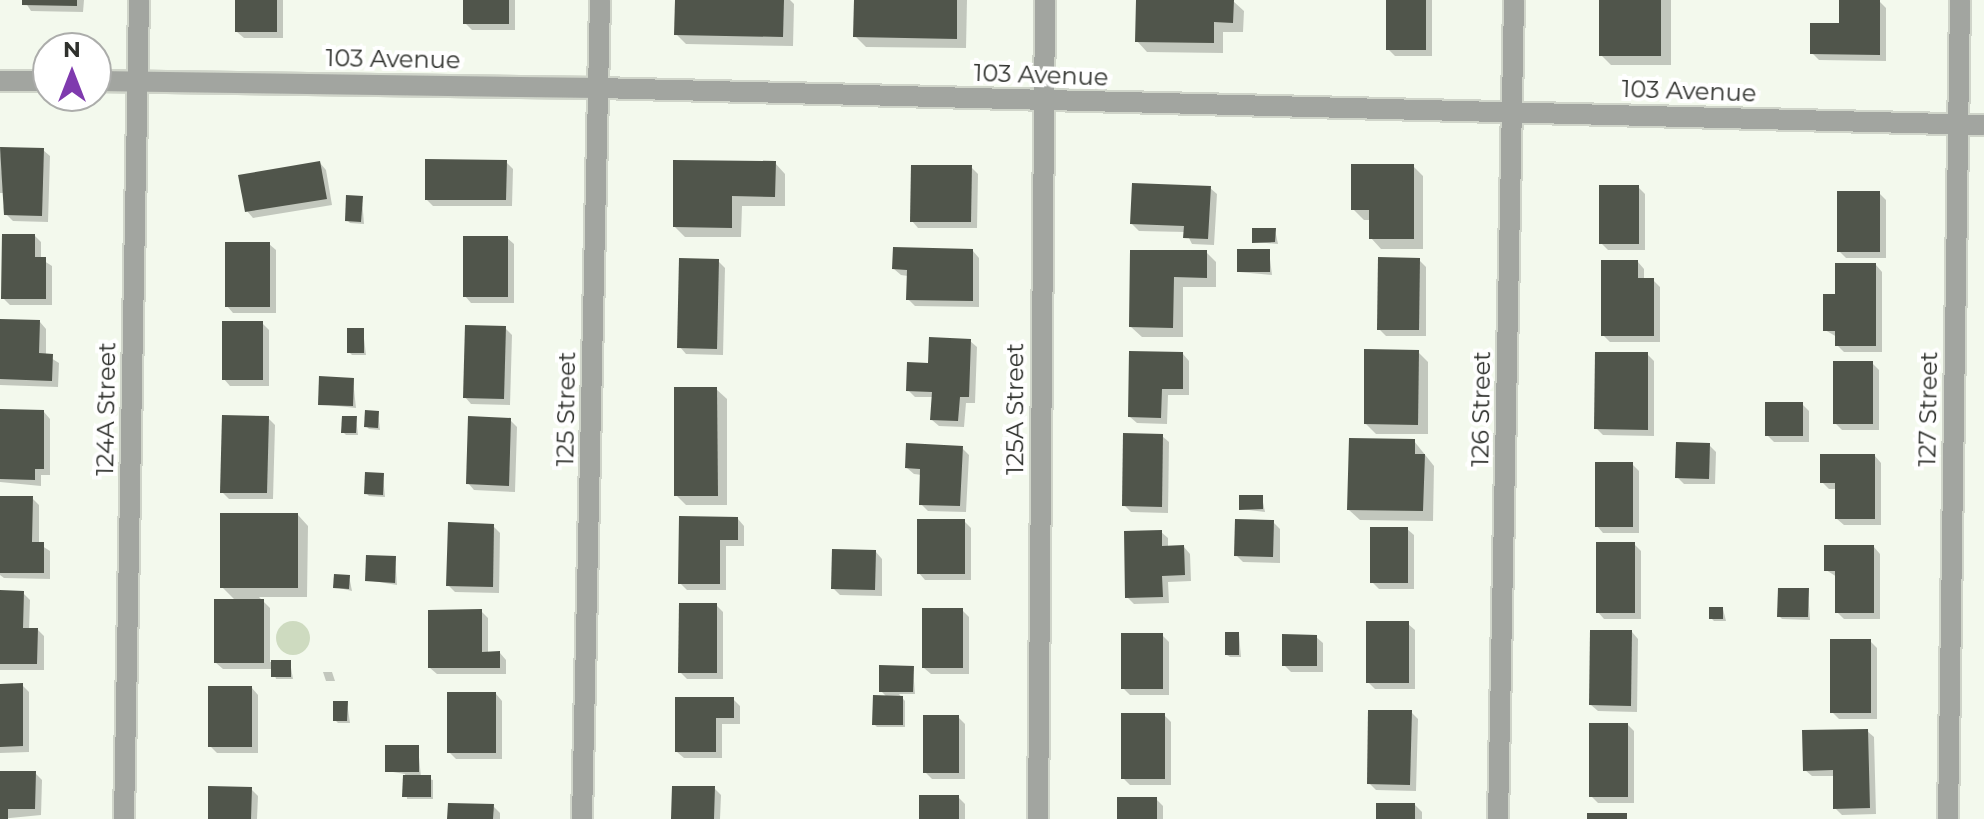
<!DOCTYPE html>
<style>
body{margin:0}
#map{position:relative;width:1984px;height:819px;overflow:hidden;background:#f3f9ed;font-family:Montserrat,sans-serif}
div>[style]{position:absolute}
.green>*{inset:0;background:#cedbc0}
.round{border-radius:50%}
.shadow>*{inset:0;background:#0003}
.building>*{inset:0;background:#50554b}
.roads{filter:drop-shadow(2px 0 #d0d5ca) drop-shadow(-2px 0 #d0d5ca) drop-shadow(0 2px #d0d5ca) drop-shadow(0 -2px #d0d5ca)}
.street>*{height:20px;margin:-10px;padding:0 10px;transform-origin:10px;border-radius:10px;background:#a2a5a0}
span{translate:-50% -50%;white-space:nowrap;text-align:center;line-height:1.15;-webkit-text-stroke:8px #fff;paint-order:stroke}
.street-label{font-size:24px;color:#2f312d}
.north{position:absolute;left:32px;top:32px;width:80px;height:80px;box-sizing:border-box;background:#fff;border:2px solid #acadab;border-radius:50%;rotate:0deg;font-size:22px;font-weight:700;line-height:32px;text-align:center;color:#2f312d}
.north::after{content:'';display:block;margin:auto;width:28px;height:36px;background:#7f3aae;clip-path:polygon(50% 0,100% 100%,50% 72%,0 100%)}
</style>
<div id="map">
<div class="green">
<i class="round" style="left:276px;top:621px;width:34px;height:34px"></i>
</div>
<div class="shadow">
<i style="clip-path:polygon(24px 0,84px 0,83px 12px,31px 11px)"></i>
<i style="clip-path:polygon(237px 0,283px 0,283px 38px,244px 38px,237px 32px)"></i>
<i style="clip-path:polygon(465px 0,515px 0,515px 30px,472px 30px,465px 23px)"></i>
<i style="clip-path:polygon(677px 0,790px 0,794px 4px,793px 46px,686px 44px,676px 34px)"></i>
<i style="clip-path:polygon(856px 0,967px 0,966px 48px,866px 47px,855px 36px)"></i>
<i style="clip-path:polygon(1138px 0,1233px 1px,1244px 11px,1243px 32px,1223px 32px,1223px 53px,1147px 52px,1137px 41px)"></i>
<i style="clip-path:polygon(1388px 0,1432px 0,1432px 56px,1395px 56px,1388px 49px)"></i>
<i style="clip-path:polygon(1601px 0,1671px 0,1671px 65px,1611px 65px,1601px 55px)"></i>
<i style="clip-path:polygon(1880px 2px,1886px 8px,1886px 61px,1819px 60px,1812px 53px,1841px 25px)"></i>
<i style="clip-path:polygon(0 149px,43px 150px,50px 156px,48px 222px,13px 221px,6px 214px,6px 193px,0 193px)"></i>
<i style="clip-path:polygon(506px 162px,513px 169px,512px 206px,433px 206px,426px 199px)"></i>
<i style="clip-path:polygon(320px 163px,326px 170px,332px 205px,253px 218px,247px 211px)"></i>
<i style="clip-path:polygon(775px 163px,785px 174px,785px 206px,742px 206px,741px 237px,685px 237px,675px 227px)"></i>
<i style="clip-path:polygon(1413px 166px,1423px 176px,1423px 249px,1381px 249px,1371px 238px,1371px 220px,1364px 220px,1353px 209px)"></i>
<i style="clip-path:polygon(971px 167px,978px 174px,977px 228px,918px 228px,912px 221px)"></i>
<i style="clip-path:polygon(1638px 187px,1645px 194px,1645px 250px,1608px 250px,1601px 243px)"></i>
<i style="clip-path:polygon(1210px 188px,1217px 194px,1214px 245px,1192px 244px,1186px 232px,1139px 231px,1132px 224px)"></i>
<i style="clip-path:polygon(1879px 193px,1886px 200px,1886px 258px,1846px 258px,1839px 251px)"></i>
<i style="clip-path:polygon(362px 198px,364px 224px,350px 223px,347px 220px)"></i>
<i style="clip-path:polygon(1275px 230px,1278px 244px,1254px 242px)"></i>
<i style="clip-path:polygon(35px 236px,41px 242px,41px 259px,52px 266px,52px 305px,10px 305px,3px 298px)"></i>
<i style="clip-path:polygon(507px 238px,514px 244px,514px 303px,471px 303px,465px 296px)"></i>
<i style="clip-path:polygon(269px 244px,276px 250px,276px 313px,233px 313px,227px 306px)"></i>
<i style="clip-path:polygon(973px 251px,979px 258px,979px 307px,915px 306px,908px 299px,908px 276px,901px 275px,894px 269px)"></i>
<i style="clip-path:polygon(1269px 251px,1272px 275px,1239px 272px)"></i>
<i style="clip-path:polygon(1132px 252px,1206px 252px,1216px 262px,1216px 287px,1183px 287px,1183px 337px,1142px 337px,1131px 327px)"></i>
<i style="clip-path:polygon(1419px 260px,1426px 267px,1426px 336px,1386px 336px,1379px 329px)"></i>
<i style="clip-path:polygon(718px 261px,725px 268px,723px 355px,686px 354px,680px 347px)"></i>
<i style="clip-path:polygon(1638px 262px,1644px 269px,1644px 280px,1653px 280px,1660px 287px,1660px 342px,1610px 342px,1603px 335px)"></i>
<i style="clip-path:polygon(1876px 265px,1882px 272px,1882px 352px,1844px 352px,1837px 345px,1837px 337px,1825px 330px,1837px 296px)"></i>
<i style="clip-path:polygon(0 321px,40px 322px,46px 329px,46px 355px,59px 363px,58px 387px,0 385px)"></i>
<i style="clip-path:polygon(262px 323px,269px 330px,269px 386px,230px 386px,224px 379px)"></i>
<i style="clip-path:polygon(505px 328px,512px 335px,510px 405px,471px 404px,465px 397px)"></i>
<i style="clip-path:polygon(363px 330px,366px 355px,352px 355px,349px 352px)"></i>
<i style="clip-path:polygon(970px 341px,977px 347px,975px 403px,966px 403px,964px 427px,939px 426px,932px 420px,933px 397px,915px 397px,908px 390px,930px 365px)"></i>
<i style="clip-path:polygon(1418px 352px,1428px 362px,1428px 434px,1376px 434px,1366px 424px)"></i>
<i style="clip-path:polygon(1183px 354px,1189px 361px,1189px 395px,1168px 395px,1167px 424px,1137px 423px,1130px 417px)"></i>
<i style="clip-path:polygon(1647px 354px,1654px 361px,1654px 436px,1603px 435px,1596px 428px)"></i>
<i style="clip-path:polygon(1872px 363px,1879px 370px,1879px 430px,1842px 430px,1835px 423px)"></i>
<i style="clip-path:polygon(353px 380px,356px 408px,320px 404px)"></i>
<i style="clip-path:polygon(716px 389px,727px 399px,727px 505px,686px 505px,676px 495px)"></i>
<i style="clip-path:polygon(1802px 404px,1809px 411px,1809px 442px,1774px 442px,1767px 435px)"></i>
<i style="clip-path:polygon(0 411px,44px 412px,50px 419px,50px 475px,41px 475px,41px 486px,0 482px)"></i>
<i style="clip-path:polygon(378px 413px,380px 430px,369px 429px,366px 426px)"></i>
<i style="clip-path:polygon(268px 418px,275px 425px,273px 499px,229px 499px,222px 492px)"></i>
<i style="clip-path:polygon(356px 418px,358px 435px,346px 435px,343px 432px)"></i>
<i style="clip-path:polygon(510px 420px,517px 427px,515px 492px,474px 490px,468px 483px)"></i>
<i style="clip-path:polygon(1162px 436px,1169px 442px,1168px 513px,1131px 512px,1124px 505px)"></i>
<i style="clip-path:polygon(1414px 441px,1434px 466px,1433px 521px,1360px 520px,1349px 510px)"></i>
<i style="clip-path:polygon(1709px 445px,1716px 452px,1715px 484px,1684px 484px,1677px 477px)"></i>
<i style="clip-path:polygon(962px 448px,969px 455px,966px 512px,928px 511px,921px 504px,922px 475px,914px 474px,907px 468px)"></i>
<i style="clip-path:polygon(1875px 456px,1881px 463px,1881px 525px,1844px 525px,1837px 519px,1837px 489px,1829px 489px,1822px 482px)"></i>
<i style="clip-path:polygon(1632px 464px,1639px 471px,1639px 533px,1603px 533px,1597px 526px)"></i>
<i style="clip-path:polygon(383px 475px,385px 497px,369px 496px,366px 493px)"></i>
<i style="clip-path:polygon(1262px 497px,1265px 512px,1241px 509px)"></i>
<i style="clip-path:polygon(0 498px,32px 498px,39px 505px,39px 544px,50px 551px,50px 579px,4px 578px,0 575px)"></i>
<i style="clip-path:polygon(298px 515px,308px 526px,307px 597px,259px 597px,270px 608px,270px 662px,290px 662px,293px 679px,276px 679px,273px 669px,223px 669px,216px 663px,236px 601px,222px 587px)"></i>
<i style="clip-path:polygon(738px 519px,744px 526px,744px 546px,726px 546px,726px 590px,687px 590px,680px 583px)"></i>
<i style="clip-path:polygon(964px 521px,971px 528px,971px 580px,925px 580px,919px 573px)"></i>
<i style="clip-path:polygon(1273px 522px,1280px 529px,1280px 563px,1243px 562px,1236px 555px)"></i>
<i style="clip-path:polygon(493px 526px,500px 533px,499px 593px,455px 592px,448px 585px)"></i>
<i style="clip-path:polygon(1407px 529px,1414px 535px,1414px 589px,1379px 589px,1372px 582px)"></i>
<i style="clip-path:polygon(1161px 532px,1168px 538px,1168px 547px,1184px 547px,1190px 554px,1191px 581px,1168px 582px,1169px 603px,1134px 604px,1127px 597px)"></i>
<i style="clip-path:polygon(1634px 544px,1641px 551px,1641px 619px,1604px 619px,1598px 612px)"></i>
<i style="clip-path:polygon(1874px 547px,1880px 554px,1880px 619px,1844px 619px,1837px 612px,1837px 577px,1826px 570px)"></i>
<i style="clip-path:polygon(876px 552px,882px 559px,882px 596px,840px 595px,833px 588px)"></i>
<i style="clip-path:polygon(395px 558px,397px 585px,367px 580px)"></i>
<i style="clip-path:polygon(349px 576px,352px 591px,335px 587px)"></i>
<i style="clip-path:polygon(1808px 590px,1810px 620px,1782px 619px,1779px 616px)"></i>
<i style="clip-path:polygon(0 592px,23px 593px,30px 600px,29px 630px,38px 630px,44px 636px,44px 670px,0 670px)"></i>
<i style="clip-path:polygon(716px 605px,723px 612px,723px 679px,687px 679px,680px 672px)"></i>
<i style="clip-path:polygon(1723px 609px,1726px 621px,1714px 621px,1711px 618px)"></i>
<i style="clip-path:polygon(962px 610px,969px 617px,969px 674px,931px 674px,924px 668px)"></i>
<i style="clip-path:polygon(481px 611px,488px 618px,488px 654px,500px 653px,506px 660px,506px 674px,437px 674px,430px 668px)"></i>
<i style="clip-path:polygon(1408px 624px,1415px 630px,1415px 689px,1375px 689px,1368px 682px)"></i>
<i style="clip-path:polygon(1632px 632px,1638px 639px,1637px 712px,1598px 711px,1591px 705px)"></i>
<i style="clip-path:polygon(1239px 634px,1241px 657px,1230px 657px,1227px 655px)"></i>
<i style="clip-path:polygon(1162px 635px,1169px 642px,1169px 695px,1130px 695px,1123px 688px)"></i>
<i style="clip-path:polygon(1316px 637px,1323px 643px,1323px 672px,1291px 672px,1284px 665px)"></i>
<i style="clip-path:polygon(1870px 641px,1877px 648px,1877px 719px,1839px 719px,1832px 712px)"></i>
<i style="clip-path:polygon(913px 668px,915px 694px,899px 694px,905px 701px,905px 727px,877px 727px,874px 724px,888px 698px,881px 691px)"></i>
<i style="clip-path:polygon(323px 672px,332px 672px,335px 681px,326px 681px)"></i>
<i style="clip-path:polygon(22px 685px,29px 692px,29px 752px,0 753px,0 686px)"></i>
<i style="clip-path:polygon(252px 688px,258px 695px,258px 753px,217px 753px,210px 746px)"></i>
<i style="clip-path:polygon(496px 694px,502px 701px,502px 759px,456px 759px,449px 752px)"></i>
<i style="clip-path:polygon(733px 699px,740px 706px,740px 724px,722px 724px,722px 758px,684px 758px,677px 752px)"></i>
<i style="clip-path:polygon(347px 703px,350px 723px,338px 723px,335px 720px)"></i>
<i style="clip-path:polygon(1411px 712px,1418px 719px,1416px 791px,1376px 790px,1369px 783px)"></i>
<i style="clip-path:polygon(1164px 715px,1171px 722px,1171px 785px,1130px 785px,1123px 778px)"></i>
<i style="clip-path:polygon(958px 717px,965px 724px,965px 779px,932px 779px,925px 772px)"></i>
<i style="clip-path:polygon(1628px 725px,1634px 731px,1634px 803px,1598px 803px,1591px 796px)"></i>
<i style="clip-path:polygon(1867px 731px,1874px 737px,1876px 814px,1842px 815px,1835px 808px,1835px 776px,1812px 776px,1805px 770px)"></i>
<i style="clip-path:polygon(418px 747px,421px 777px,433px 780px,433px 799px,407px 799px,405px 774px,387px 771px)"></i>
<i style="clip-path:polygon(0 773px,35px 773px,42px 780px,41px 815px,0 819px)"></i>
<i style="clip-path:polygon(714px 788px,721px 795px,720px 819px,673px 819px)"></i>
<i style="clip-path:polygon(251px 789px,258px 796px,257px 819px,210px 819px)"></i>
<i style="clip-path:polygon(958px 797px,965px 804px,965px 819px,921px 819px)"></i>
<i style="clip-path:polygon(1156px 799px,1163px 806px,1163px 819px,1119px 819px)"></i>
<i style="clip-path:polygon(1415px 805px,1422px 812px,1422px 819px,1378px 819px)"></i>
<i style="clip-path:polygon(493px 806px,500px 813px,500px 819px,449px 819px)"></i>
</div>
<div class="building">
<i style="clip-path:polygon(22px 0,77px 0,77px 6px,22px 5px)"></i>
<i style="clip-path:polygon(235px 0,277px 0,277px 32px,235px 32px)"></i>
<i style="clip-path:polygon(463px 0,509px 0,509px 24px,463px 24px)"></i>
<i style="clip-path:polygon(675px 0,784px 0,783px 37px,674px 35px)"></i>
<i style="clip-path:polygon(854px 0,957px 0,957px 39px,853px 37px)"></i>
<i style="clip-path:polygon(1136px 0,1234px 0,1233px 23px,1214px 22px,1214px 43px,1135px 42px)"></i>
<i style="clip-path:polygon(1386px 0,1426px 0,1426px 50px,1386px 50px)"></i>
<i style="clip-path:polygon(1599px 0,1661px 0,1661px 56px,1599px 56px)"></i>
<i style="clip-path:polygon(1839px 0,1880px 0,1880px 55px,1810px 54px,1810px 23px,1839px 23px)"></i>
<i style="clip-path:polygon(0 147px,44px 148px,42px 216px,4px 215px)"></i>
<i style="clip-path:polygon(425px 159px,507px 160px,506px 200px,425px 200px)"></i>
<i style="clip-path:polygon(673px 160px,776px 161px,775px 197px,732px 196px,732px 228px,673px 227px)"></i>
<i style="clip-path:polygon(320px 161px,327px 199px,245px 212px,238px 175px)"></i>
<i style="clip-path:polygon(1351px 164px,1414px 164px,1414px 239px,1369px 239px,1369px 210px,1351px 210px)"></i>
<i style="clip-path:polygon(911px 165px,972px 165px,971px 222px,910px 222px)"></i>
<i style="clip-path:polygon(1132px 183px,1211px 186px,1208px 239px,1183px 238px,1184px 226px,1130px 224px)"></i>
<i style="clip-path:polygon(1599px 185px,1639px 185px,1639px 244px,1599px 244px)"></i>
<i style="clip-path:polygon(1837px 191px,1880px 191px,1880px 252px,1837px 252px)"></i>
<i style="clip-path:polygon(346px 195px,363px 196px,361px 222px,345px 221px)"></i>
<i style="clip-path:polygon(1252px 228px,1276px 228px,1275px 242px,1252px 243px)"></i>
<i style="clip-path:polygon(2px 234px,35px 234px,35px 257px,46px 257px,46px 299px,1px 299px)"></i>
<i style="clip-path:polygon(463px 236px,508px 236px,508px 297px,463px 297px)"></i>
<i style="clip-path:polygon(225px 242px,270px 242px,270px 307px,225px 307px)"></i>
<i style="clip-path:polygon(893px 247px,973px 249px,973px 301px,906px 300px,907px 270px,892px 269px)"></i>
<i style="clip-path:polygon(1237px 249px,1270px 249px,1270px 272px,1237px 272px)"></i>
<i style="clip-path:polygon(1130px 250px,1207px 250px,1207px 278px,1174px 277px,1173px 328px,1129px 327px)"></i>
<i style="clip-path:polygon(1378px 257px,1420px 258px,1419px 330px,1377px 330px)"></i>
<i style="clip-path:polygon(679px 258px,719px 259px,717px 349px,677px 348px)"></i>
<i style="clip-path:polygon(1601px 260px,1638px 260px,1638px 278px,1654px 278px,1654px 336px,1601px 336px)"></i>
<i style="clip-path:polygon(1835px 263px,1876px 263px,1876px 346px,1835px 346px,1835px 331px,1823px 331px,1823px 294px,1835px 294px)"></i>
<i style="clip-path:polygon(0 319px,40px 320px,39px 353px,53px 354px,52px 381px,0 379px)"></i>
<i style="clip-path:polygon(222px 321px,263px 321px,263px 380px,222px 380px)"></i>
<i style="clip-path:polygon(465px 325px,506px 326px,504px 399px,463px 398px)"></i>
<i style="clip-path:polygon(347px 328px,364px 328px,364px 353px,347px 353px)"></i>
<i style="clip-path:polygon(929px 337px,971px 339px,969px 397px,960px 397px,958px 421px,930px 420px,932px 392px,906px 391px,907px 362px,928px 363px)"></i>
<i style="clip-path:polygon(1364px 349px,1419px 350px,1418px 425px,1364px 424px)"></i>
<i style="clip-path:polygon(1129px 351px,1183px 352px,1183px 389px,1162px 389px,1161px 418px,1128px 417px)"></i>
<i style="clip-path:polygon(1595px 352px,1648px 352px,1648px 430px,1594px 429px)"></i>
<i style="clip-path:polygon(1833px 361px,1873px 361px,1873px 424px,1833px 424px)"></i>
<i style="clip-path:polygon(319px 376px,354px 378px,353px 406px,318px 405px)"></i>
<i style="clip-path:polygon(674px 387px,717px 387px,718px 496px,674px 496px)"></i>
<i style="clip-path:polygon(1765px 402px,1803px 402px,1803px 436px,1765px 436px)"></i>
<i style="clip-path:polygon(0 409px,44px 410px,44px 469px,35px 469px,35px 480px,0 479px)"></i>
<i style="clip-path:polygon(365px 410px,379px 411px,378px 428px,364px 427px)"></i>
<i style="clip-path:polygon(222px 415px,269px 416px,267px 493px,220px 493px)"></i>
<i style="clip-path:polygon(342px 416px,357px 416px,356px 433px,341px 433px)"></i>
<i style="clip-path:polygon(468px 416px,511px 418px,509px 486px,466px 484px)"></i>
<i style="clip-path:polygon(1123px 433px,1163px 434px,1162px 507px,1122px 506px)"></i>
<i style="clip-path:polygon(1349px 438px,1415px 439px,1415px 454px,1425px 454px,1423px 511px,1347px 510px)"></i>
<i style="clip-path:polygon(1676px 442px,1710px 443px,1709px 479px,1675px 478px)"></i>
<i style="clip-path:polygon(906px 443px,963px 446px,960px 506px,919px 505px,920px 469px,905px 468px)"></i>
<i style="clip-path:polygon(1820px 454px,1875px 454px,1875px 519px,1835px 519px,1835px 483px,1820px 483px)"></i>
<i style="clip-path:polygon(1595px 462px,1633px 462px,1633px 527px,1595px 527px)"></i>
<i style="clip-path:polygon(365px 472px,384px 473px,383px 495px,364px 494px)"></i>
<i style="clip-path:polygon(1239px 495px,1263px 495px,1263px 509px,1239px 510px)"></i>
<i style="clip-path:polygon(0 496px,33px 496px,32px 542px,44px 542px,44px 573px,0 573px)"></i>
<i style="clip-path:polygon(220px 513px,298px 513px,298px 588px,220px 588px)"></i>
<i style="clip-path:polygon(679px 516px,738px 517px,738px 540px,720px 540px,720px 584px,678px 584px)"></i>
<i style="clip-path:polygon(917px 519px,965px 519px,965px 574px,917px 574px)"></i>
<i style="clip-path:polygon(1235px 519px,1274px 520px,1273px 557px,1234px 556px)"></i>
<i style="clip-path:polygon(448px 522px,494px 524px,493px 587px,446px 586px)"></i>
<i style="clip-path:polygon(1370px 527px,1408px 527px,1408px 583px,1370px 583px)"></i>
<i style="clip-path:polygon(1162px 530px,1162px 546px,1184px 545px,1185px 575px,1162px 576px,1163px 597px,1125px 598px,1124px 531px)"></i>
<i style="clip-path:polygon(1596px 542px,1635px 542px,1635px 613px,1596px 613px)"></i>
<i style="clip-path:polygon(1824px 545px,1874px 545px,1874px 613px,1835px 613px,1835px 571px,1824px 571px)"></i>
<i style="clip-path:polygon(832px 549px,876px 550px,875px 590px,831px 589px)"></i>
<i style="clip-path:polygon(366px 555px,396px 556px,395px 583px,365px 581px)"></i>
<i style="clip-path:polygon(334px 574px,350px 575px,349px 589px,333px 588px)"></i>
<i style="clip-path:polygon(1778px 588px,1809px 588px,1808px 617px,1777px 617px)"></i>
<i style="clip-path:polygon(0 590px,24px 591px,23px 628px,38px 628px,37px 664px,0 664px)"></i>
<i style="clip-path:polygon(214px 599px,264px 599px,264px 663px,214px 663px)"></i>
<i style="clip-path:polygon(679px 603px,717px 603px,717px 673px,678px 673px)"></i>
<i style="clip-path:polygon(1709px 607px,1723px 607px,1723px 619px,1709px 619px)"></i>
<i style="clip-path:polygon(922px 608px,963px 608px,963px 668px,922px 668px)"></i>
<i style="clip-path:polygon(482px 609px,482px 652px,500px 651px,500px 668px,428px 668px,428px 610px)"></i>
<i style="clip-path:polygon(1366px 621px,1409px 621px,1409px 683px,1366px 683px)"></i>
<i style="clip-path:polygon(1590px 630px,1632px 630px,1631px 706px,1589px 705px)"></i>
<i style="clip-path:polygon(1225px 632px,1239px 632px,1239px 655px,1225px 655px)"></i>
<i style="clip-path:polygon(1121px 633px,1163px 633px,1163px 689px,1121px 689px)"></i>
<i style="clip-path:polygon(1282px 634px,1317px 635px,1317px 666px,1282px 666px)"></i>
<i style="clip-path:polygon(1830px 639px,1871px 639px,1871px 713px,1830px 713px)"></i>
<i style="clip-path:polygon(271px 660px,291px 660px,291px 677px,271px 677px)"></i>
<i style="clip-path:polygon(879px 665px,914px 666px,913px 692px,879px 692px)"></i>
<i style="clip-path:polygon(23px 683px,23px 746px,0 747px,0 684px)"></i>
<i style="clip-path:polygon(208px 686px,252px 686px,252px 747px,208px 747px)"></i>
<i style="clip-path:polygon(447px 692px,496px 692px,496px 753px,447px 753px)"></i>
<i style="clip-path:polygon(873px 695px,903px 696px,903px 725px,872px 725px)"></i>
<i style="clip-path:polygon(675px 697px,734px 697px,734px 718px,716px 718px,716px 752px,675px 752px)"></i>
<i style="clip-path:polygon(333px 701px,348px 701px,347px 721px,333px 721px)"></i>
<i style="clip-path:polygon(1368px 710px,1412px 710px,1410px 785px,1367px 784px)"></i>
<i style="clip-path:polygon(1121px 713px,1165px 713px,1165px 779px,1121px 779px)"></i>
<i style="clip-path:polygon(923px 715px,959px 715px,959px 773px,923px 773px)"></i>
<i style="clip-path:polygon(1589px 723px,1628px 723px,1628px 797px,1589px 797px)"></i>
<i style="clip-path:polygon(1868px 729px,1870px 808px,1833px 809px,1833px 770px,1803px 771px,1802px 730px)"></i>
<i style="clip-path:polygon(385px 745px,419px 745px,419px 772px,385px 772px)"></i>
<i style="clip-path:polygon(0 771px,36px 771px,35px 809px,8px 809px,8px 819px,0 819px)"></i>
<i style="clip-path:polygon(403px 775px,431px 775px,431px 797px,402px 797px)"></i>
<i style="clip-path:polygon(208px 786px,252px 787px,251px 819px,208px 819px)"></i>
<i style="clip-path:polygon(672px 786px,715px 786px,714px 819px,671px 819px)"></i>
<i style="clip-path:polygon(919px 795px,959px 795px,959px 819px,919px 819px)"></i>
<i style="clip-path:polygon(1117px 797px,1157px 797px,1157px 819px,1117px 819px)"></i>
<i style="clip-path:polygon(448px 803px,494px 804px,493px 819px,447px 819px)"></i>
<i style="clip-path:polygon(1376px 803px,1415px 803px,1415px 819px,1376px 819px)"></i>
<i style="clip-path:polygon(1587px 813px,1627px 813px,1627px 819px,1587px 819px)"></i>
</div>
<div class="roads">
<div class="street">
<i style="left:0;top:81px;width:48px"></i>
<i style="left:96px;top:81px;width:503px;rotate:0.8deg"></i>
<i style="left:599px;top:88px;width:1385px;rotate:1.53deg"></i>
<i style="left:124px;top:819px;width:819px;rotate:-88.95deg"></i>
<i style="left:582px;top:819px;width:819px;rotate:-88.74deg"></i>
<i style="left:1038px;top:819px;width:819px;rotate:-89.51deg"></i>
<i style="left:1498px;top:819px;width:819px;rotate:-88.88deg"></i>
<i style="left:1948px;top:819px;width:819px;rotate:-89.16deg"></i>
</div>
</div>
<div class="street-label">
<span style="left:393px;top:59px;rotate:1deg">103 Avenue</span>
<span style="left:1041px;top:75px;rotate:2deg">103 Avenue</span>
<span style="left:1689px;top:91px;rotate:2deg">103 Avenue</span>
<span style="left:106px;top:409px;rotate:-89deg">124A Street</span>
<span style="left:566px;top:409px;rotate:-89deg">125 Street</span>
<span style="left:1015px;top:409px;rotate:-90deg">125A Street</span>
<span style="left:1481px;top:409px;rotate:-89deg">126 Street</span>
<span style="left:1928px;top:409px;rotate:-89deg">127 Street</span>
</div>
<div class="north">N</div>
</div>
